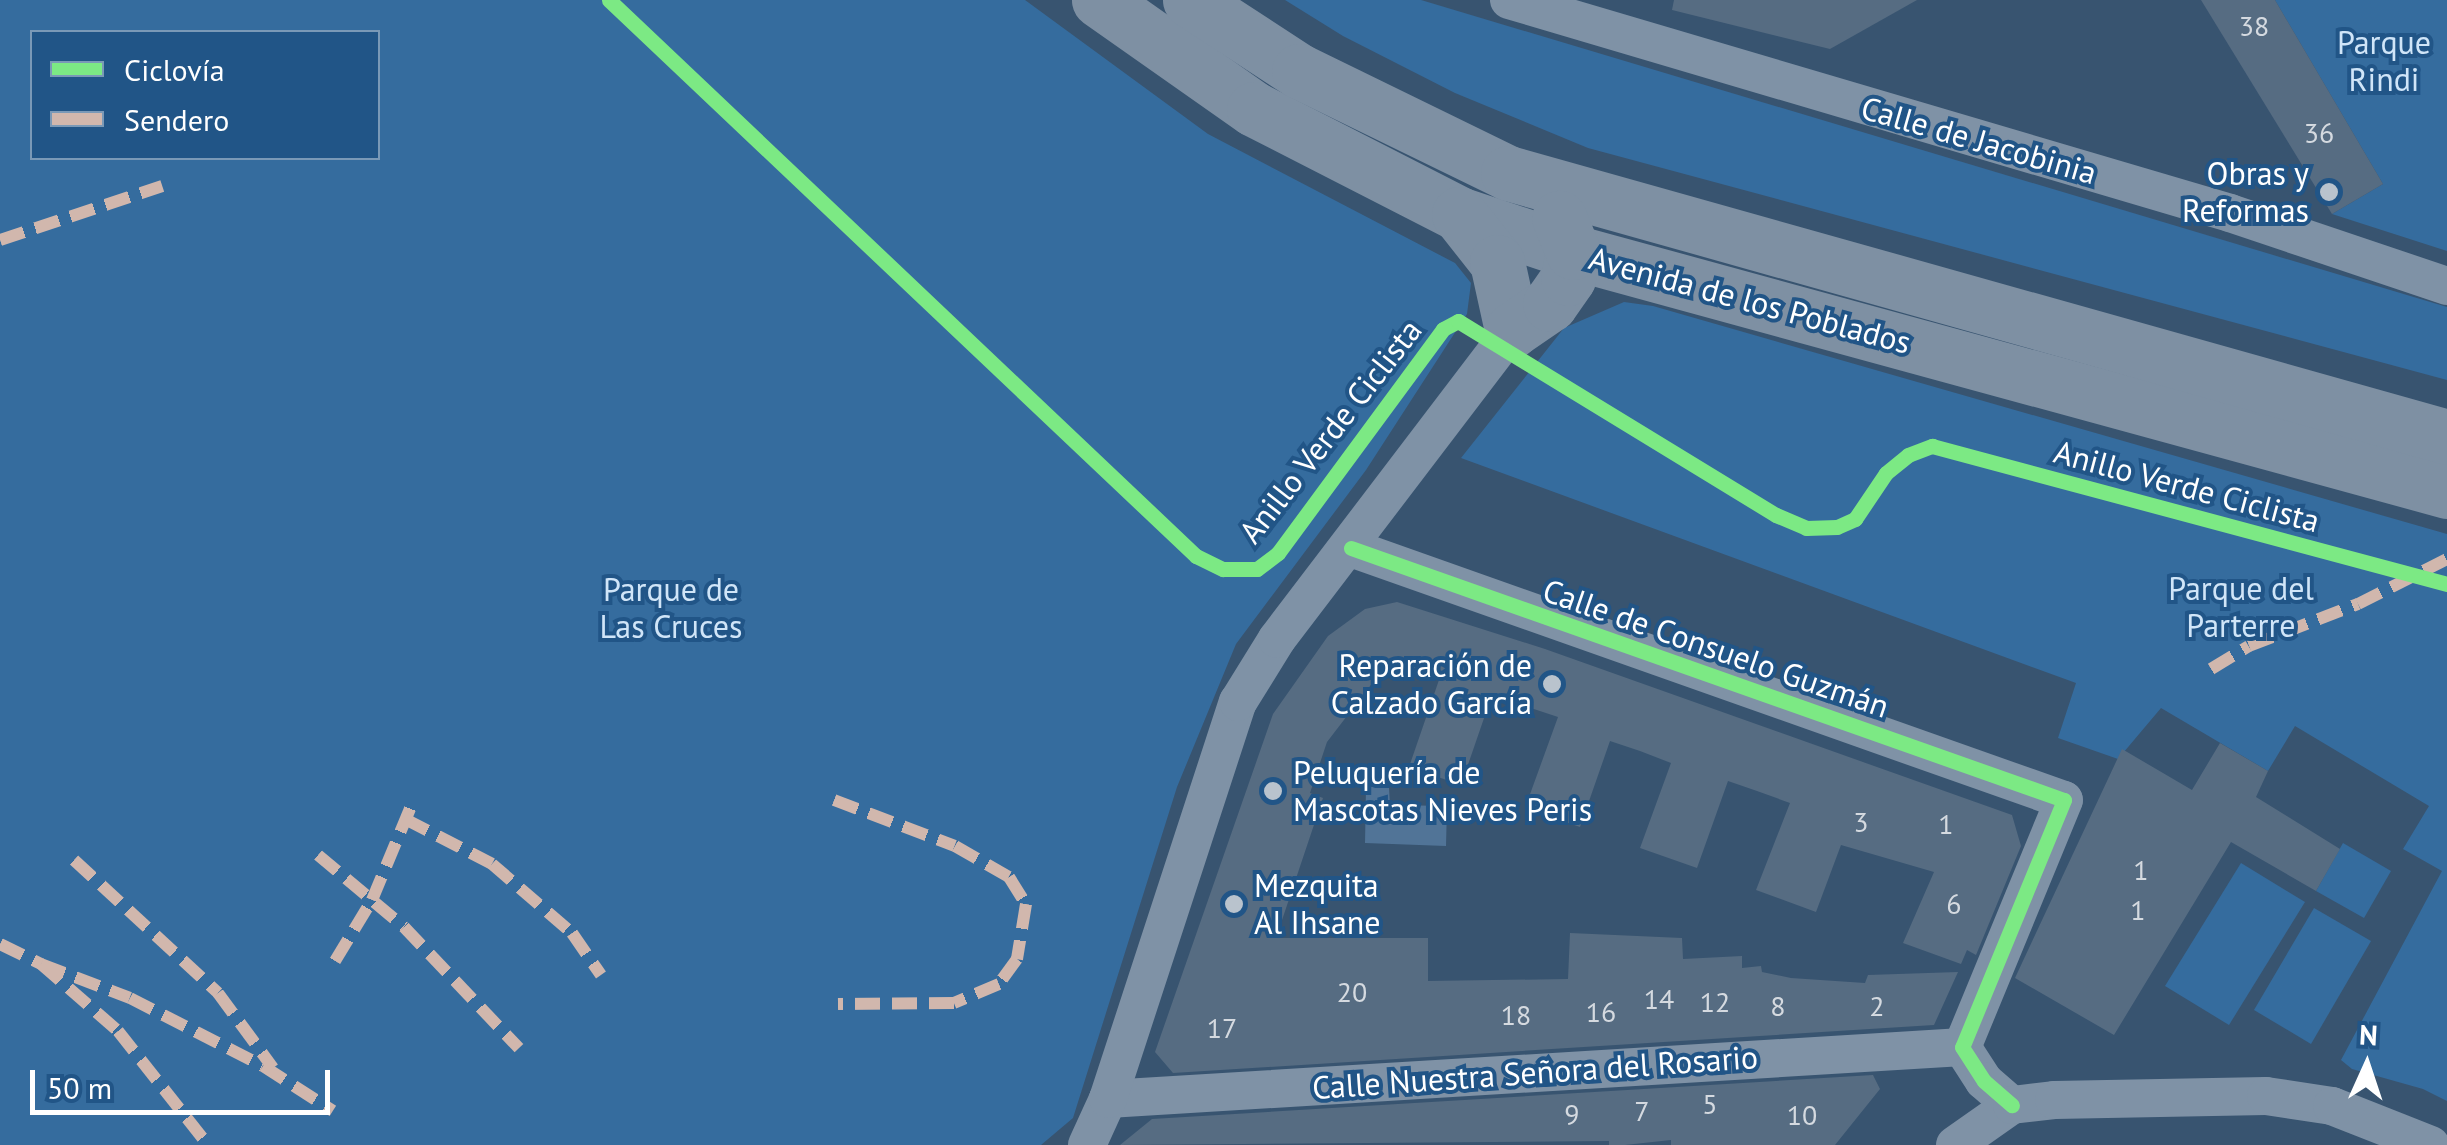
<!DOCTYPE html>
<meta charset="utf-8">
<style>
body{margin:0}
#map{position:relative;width:2447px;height:1145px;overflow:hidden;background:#385470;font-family:"PT Sans",sans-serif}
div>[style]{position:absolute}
.green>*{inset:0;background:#356c9e}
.water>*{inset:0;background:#517497}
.building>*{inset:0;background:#566c82}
.minor>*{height:38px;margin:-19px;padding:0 19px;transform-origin:19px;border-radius:19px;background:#7f92a6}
.primary>*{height:55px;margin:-27.5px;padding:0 27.5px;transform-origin:27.5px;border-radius:27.5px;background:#7e90a3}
.quiet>*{height:12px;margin-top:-6px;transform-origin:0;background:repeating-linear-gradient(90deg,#d1b7ad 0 25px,transparent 0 37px)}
.cycleway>*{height:15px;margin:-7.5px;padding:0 7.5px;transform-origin:7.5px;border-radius:7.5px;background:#7ce984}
.dots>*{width:28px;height:28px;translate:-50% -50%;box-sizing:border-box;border:5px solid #215587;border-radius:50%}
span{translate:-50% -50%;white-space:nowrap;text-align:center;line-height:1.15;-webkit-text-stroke:8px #215587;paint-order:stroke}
.number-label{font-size:28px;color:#d5dae0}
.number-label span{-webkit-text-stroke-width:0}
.park-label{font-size:32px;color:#d0e5f8}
.street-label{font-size:32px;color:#fff}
.poi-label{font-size:32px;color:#fff}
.right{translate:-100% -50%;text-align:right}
.left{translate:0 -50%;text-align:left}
.legend{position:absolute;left:30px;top:30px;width:350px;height:130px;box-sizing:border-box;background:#215587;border:2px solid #7a99b7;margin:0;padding:12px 18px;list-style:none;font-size:30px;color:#fff}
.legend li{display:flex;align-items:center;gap:20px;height:50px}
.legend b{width:50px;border:2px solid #7a99b7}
.north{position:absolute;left:2317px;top:1015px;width:100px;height:100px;-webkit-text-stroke:8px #215587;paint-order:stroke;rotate:3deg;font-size:28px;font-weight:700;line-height:40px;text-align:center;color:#fff}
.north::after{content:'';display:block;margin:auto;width:35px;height:45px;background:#fff;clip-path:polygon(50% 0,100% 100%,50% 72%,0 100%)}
.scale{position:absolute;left:30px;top:1070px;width:300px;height:45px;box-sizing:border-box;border:5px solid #fff;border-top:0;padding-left:12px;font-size:30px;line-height:35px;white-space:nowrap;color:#fff;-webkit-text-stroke:8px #215587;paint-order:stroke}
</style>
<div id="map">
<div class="green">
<i style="clip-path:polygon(evenodd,0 0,1025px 0,1208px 134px,1455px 263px,1471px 283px,1467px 314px,1366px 470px,1236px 644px,1177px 787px,1073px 1118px,1041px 1145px,0 1145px,0 0,32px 32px,378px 32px,378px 158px,32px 158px,32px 32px)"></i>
<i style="clip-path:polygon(1285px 0,1421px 0,2447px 307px,2447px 380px,1588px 148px,1455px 93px,1343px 36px)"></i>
<i style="clip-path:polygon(2275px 0,2447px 0,2447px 251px,2332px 214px,2383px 184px)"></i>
<i style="clip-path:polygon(1624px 302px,1653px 306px,2447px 534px,2447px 1101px,2423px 1089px,2352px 1069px,2341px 1060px,2442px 871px,2403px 849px,2429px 806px,2295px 726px,2268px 771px,2161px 708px,2118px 759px,2058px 738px,2076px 683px,1461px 458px,1564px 328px)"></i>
<i style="clip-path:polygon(2343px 843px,2391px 871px,2364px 918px,2316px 891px)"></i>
<i style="clip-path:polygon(2241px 863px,2305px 902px,2229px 1025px,2165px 986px)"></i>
<i style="clip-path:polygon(2314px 908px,2371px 941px,2311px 1044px,2254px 1010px)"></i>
</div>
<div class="water">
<i style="clip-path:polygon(1366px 787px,1389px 787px,1390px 805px,1447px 806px,1446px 846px,1365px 843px)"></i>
</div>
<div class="building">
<i style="clip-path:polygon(1674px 0,1917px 0,1830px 49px,1672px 10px)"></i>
<i style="clip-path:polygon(2201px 0,2275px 0,2383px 184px,2332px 214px)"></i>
<i style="clip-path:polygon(1397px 602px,1545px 649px,2012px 815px,2021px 846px,1976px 955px,1967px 950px,1961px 964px,1903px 943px,1934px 872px,1841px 845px,1816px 912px,1756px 890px,1790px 803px,1757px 791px,1728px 781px,1697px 868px,1640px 848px,1671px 763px,1640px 751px,1610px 741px,1580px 827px,1525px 808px,1558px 717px,1492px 695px,1461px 785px,1409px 767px,1440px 677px,1390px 660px,1327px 742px,1310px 793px,1323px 798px,1276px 938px,1428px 938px,1428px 981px,1568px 979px,1570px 933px,1682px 938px,1683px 959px,1742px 956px,1742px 968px,1761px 966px,1762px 972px,1791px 978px,1865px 983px,1868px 975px,1958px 972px,1934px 1025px,1173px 1073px,1155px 1052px,1273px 714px,1328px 636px,1365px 609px)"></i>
<i style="clip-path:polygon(2220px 743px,2268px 771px,2256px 797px,2340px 849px,2316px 891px,2231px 842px,2114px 1035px,2015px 978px,2122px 749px,2192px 790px)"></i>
<i style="clip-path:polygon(1873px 1075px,1880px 1089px,1835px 1145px,1671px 1145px,1671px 1140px,1625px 1145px,1609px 1145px,1609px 1141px,1120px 1145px,1152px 1119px)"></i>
</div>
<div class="minor">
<i style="left:1509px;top:0;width:752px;rotate:16.46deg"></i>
<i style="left:2230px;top:213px;width:229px;rotate:18.6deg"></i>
<i style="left:1351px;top:548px;width:756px;rotate:19.47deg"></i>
<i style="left:2064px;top:800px;width:267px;rotate:112.4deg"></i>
<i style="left:1962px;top:1047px;width:40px;rotate:57.1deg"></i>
<i style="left:1984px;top:1081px;width:37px;rotate:41deg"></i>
<i style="left:1108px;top:1099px;width:856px;rotate:-3.48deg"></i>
<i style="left:1087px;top:1145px;width:51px;rotate:-65.5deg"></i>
<i style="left:1108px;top:1099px;width:418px;rotate:-71.9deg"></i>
<i style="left:1238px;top:702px;width:74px;rotate:-58.2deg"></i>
<i style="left:1277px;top:639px;width:388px;rotate:-52.7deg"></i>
<i style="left:1955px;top:1145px;width:70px;rotate:-35.1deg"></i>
<i style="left:2012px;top:1105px;width:42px;rotate:-6.8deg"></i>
<i style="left:2054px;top:1100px;width:212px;rotate:-1.1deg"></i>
<i style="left:2266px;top:1096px;width:67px;rotate:8.6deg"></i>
<i style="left:2332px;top:1106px;width:106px;rotate:21.5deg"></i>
</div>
<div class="primary">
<i style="left:1099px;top:0;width:189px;rotate:35.1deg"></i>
<i style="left:1254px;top:109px;width:230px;rotate:27.1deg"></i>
<i style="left:1459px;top:214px;width:120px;rotate:18.4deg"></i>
<i style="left:1573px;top:252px;width:906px;rotate:15.29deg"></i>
<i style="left:1190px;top:0;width:130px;rotate:33.1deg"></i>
<i style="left:1299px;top:71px;width:233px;rotate:26deg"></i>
<i style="left:1508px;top:173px;width:975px;rotate:15.7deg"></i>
<i style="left:1459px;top:214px;width:61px;rotate:51.6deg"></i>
<i style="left:1497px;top:262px;width:70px;rotate:77.6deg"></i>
<i style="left:1512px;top:330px;width:46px;rotate:-34.4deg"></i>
<i style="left:1550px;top:304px;width:32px;rotate:-55deg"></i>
<i style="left:1568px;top:278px;width:26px;rotate:-79deg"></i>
<i style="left:1573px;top:252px;width:37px;rotate:-112deg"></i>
</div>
<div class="quiet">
<i style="left:0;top:240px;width:171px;rotate:-18.4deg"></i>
<i style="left:2211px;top:669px;width:44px;rotate:-31.2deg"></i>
<i style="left:2249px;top:646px;width:117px;rotate:-21.1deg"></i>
<i style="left:2358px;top:604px;width:100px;rotate:-26.8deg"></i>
<i style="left:834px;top:800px;width:129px;rotate:20.8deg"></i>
<i style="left:955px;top:846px;width:62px;rotate:29.9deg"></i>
<i style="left:1009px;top:877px;width:32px;rotate:58deg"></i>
<i style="left:1026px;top:904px;width:56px;rotate:99.3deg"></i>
<i style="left:1017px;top:959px;width:31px;rotate:126deg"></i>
<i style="left:999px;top:984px;width:49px;rotate:157.1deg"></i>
<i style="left:954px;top:1003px;width:116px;rotate:179.5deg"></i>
<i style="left:405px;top:819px;width:98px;rotate:27.3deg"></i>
<i style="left:492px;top:864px;width:106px;rotate:40.8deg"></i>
<i style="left:572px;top:933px;width:51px;rotate:55.4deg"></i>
<i style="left:318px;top:855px;width:112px;rotate:39.9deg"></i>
<i style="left:404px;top:927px;width:167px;rotate:46.5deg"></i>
<i style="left:74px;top:860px;width:196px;rotate:42.7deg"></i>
<i style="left:218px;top:993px;width:93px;rotate:53.7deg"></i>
<i style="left:0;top:944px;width:46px;rotate:26deg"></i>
<i style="left:41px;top:964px;width:102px;rotate:41deg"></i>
<i style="left:118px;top:1031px;width:145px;rotate:51.7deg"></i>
<i style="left:335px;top:961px;width:71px;rotate:-58.8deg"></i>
<i style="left:372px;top:900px;width:109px;rotate:-67.4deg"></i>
<i style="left:41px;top:964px;width:95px;rotate:20.9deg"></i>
<i style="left:130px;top:998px;width:149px;rotate:27.1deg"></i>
<i style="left:263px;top:1066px;width:83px;rotate:32.7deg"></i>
</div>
<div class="cycleway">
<i style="left:609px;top:0;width:809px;rotate:43.45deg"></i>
<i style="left:1196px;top:556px;width:30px;rotate:26deg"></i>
<i style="left:1223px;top:569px;width:34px"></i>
<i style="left:1257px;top:569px;width:26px;rotate:-37deg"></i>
<i style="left:1278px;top:553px;width:278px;rotate:-53.6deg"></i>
<i style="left:1443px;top:329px;width:17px;rotate:-28deg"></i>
<i style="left:1458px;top:321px;width:373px;rotate:31.4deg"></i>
<i style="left:1776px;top:515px;width:33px;rotate:23deg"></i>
<i style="left:1806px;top:528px;width:31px;rotate:-2deg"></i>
<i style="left:1837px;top:527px;width:20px;rotate:-24deg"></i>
<i style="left:1855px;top:519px;width:55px;rotate:-56deg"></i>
<i style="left:1886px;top:473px;width:28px;rotate:-39deg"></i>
<i style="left:1908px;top:455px;width:26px;rotate:-21deg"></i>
<i style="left:1932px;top:446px;width:533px;rotate:15deg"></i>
<i style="left:1351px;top:548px;width:756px;rotate:19.47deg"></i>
<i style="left:2064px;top:800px;width:267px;rotate:112.4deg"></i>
<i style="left:1962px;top:1047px;width:40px;rotate:57.1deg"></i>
<i style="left:1984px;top:1081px;width:37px;rotate:41deg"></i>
</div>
<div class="dots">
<i style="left:2329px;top:192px;background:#b9c3cd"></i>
<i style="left:1552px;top:684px;background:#b9c3cd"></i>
<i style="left:1273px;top:791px;background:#b9c3cd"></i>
<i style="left:1234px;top:904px;background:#b9c3cd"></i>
</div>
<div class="number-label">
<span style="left:2254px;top:26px">38</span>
<span style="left:2319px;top:133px">36</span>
<span style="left:1861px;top:822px">3</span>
<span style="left:1946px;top:824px">1</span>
<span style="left:2141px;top:870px">1</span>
<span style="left:1954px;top:904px">6</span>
<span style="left:2138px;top:910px">1</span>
<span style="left:1352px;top:992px">20</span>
<span style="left:1659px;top:999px">14</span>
<span style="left:1715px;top:1002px">12</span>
<span style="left:1778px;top:1006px">8</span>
<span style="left:1877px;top:1006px">2</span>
<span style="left:1601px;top:1012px">16</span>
<span style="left:1516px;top:1015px">18</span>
<span style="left:1222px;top:1028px">17</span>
<span style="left:1710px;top:1104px">5</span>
<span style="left:1642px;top:1111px">7</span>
<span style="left:1572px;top:1114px">9</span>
<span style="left:1802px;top:1115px">10</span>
</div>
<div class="park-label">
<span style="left:2384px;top:61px">Parque<br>Rindi</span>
<span style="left:2241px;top:607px">Parque del<br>Parterre</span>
<span style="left:671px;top:608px">Parque de<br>Las Cruces</span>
</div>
<div class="street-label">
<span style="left:1979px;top:140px;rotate:16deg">Calle de Jacobinia</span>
<span style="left:1750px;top:300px;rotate:15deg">Avenida de los Poblados</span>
<span style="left:1330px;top:431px;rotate:-52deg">Anillo Verde Ciclista</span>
<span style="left:2187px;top:486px;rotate:15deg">Anillo Verde Ciclista</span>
<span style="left:1716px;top:648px;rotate:19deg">Calle de Consuelo Guzmán</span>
<span style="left:1535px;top:1072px;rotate:-4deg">Calle Nuestra Señora del Rosario</span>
</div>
<div class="poi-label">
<span class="right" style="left:2309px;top:192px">Obras y<br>Reformas</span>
<span class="right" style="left:1532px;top:684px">Reparación de<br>Calzado García</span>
<span class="left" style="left:1293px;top:791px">Peluquería de<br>Mascotas Nieves Peris</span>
<span class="left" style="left:1254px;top:904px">Mezquita<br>Al Ihsane</span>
</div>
<ul class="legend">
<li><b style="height:12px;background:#7ce984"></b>Ciclovía</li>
<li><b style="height:12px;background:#d1b7ad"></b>Sendero</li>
</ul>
<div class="north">N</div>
<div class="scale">50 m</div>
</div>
